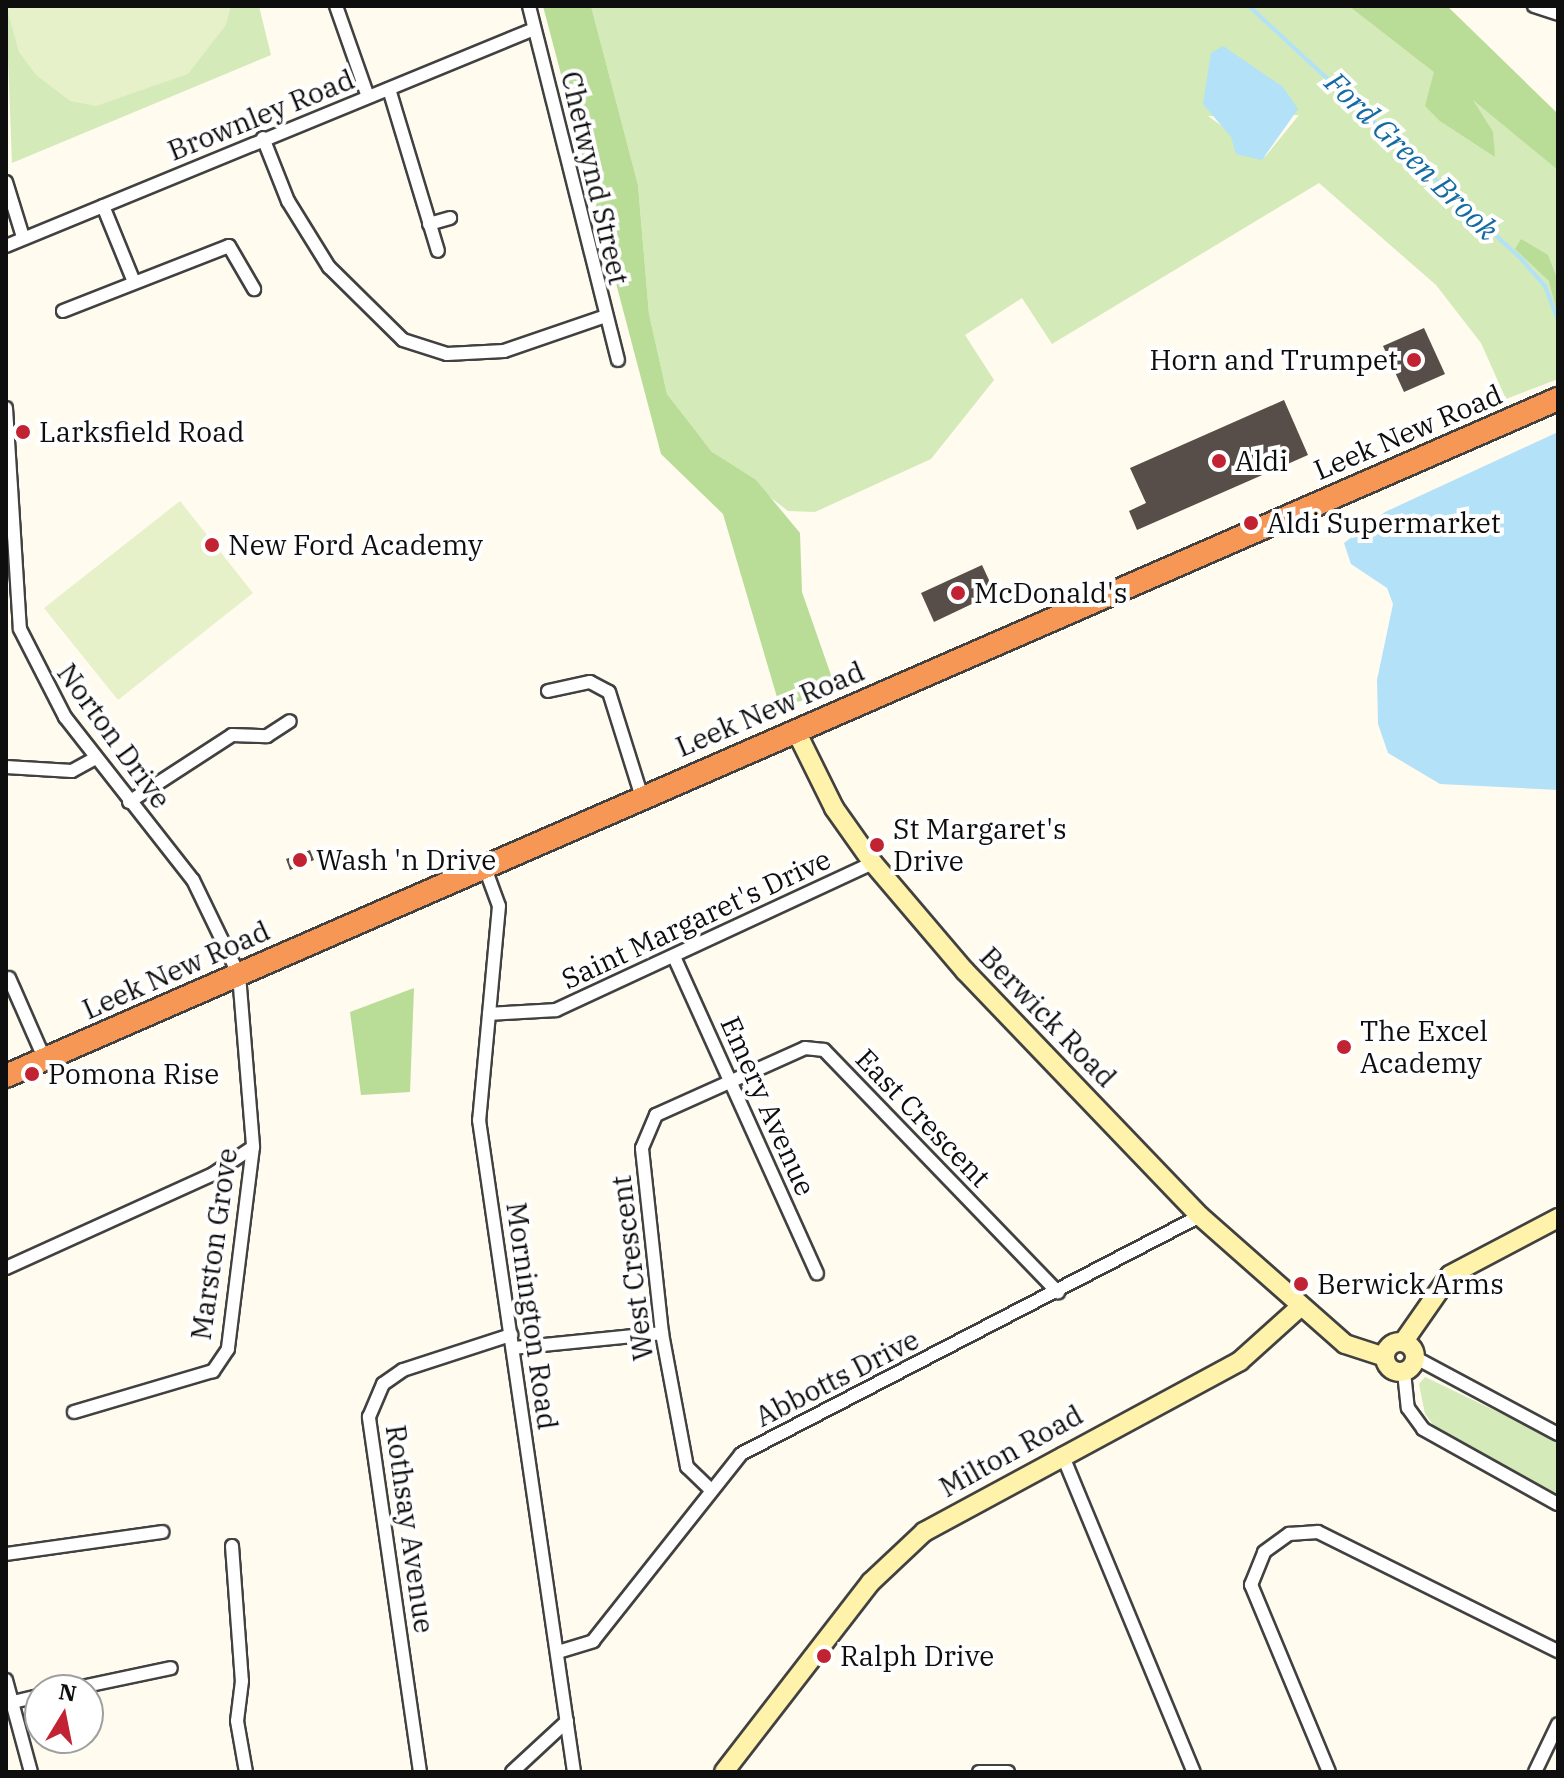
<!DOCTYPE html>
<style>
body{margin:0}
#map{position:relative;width:1564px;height:1778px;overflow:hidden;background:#fffbef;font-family:"IBM Plex Serif",serif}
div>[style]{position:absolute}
.green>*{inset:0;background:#d4eab8}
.forest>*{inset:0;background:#b9dc97}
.pitch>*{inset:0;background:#e6f1ca}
.water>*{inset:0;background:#b3e1f7}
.stream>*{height:4px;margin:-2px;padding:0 2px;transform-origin:2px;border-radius:2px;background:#b3e1f7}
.building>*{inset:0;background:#574e4a}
.roads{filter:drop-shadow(2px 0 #414141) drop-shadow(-2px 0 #414141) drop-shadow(0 2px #414141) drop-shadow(0 -2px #414141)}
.street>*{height:12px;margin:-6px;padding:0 6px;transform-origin:6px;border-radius:6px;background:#fff}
.secondary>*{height:18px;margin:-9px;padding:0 9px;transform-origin:9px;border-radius:9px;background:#fff2aa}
.secondary>.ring{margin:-9px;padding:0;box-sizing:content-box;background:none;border:18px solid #fff2aa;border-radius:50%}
.highway>*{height:22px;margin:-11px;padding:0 11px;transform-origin:11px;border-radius:11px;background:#f79755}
.dots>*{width:22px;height:22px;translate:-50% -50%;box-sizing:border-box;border:4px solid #fff;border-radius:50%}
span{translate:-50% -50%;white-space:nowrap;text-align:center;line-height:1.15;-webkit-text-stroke:8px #fff;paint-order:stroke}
.street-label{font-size:28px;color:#0e0e0e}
.poi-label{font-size:28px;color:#0e0e0e}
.right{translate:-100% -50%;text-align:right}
.left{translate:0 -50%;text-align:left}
.water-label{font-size:30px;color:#146ba3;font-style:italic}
.frame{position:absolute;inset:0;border:8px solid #0e0e0e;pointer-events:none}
.north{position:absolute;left:24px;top:1674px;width:80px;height:80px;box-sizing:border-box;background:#fff;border:2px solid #9f9f9f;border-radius:50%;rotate:10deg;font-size:22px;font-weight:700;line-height:32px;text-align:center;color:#0e0e0e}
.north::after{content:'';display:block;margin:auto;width:28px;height:36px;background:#c22332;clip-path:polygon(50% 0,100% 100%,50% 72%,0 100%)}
</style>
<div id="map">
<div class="green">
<i style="clip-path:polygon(6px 6px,259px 6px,271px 55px,12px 163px)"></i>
<i style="clip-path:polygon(evenodd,591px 6px,1447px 6px,1558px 114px,1558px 379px,1506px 399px,1481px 343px,1436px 285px,1319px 183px,1052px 344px,1022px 298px,965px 335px,994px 380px,931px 459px,815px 512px,788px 511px,712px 452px,667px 394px,649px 314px,638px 185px,591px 6px,1299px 115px,1265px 157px,1208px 116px,1299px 115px)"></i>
<i style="clip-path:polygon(1425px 1377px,1558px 1441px,1558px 1494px,1438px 1431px,1425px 1414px,1419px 1384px)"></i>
</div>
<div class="forest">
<i style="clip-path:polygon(543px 6px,591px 6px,638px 185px,649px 314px,667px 394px,712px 452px,756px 480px,800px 533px,802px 592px,832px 678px,802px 701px,779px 704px,723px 514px,661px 454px)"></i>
<i style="clip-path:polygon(1349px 6px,1447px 6px,1558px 114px,1558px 170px,1473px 100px,1493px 132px,1495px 157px,1440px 121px,1425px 106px,1434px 72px)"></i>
<i style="clip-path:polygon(1521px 239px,1548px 255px,1558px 281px,1558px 316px,1549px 281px,1515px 249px)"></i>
<i style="clip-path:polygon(414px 988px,410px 1092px,361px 1095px,350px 1012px)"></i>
</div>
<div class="pitch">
<i style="clip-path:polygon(6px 6px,231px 6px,226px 25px,188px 74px,96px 106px,70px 101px,36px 75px,19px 52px)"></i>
<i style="clip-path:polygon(180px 501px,253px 593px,118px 700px,44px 608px)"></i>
</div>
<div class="water">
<i style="clip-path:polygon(1223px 46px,1283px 87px,1298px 109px,1262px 160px,1236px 154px,1231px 137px,1203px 104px,1211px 53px)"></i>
<i style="clip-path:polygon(1558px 432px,1558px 790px,1440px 784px,1388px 753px,1378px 724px,1377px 680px,1393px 604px,1387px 588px,1351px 564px,1344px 543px,1385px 512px)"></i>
</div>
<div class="stream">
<i style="left:1249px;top:6px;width:374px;rotate:42.9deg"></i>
<i style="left:1523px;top:261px;width:33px;rotate:49deg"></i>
<i style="left:1545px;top:286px;width:36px;rotate:69deg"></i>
</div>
<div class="building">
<i style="clip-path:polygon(1424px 328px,1445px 374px,1404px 392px,1383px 346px)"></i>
<i style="clip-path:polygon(1284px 400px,1308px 455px,1137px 530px,1129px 511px,1146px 503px,1130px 468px)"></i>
<i style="clip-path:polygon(982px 565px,995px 593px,934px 622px,921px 593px)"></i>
<i style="clip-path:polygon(310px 850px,314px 860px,290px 870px,286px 859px)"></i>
</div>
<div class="roads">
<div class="street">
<i style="left:336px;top:6px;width:96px;rotate:70.6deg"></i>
<i style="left:529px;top:6px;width:365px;rotate:75.9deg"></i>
<i style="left:1534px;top:6px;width:25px;rotate:18deg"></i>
<i style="left:389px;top:89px;width:169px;rotate:73.2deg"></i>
<i style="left:263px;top:138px;width:68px;rotate:68.4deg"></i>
<i style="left:288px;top:201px;width:78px;rotate:58.2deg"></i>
<i style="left:329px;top:267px;width:104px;rotate:44.6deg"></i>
<i style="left:403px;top:340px;width:46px;rotate:17.7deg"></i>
<i style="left:447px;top:354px;width:57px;rotate:-3deg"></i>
<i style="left:504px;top:351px;width:105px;rotate:-19deg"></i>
<i style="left:6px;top:182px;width:58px;rotate:72.8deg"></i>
<i style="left:103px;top:206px;width:82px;rotate:67.8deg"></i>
<i style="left:429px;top:224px;width:22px;rotate:-16deg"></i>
<i style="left:6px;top:246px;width:571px;rotate:-22.34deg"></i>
<i style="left:63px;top:311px;width:178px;rotate:-21.4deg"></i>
<i style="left:229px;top:246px;width:50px;rotate:59.8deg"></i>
<i style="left:6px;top:408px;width:221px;rotate:86.4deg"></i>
<i style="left:20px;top:629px;width:99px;rotate:62.9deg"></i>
<i style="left:65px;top:717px;width:207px;rotate:51.9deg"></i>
<i style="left:193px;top:880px;width:106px;rotate:64.2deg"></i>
<i style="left:239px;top:975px;width:173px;rotate:85.3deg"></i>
<i style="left:253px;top:1147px;width:204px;rotate:97.1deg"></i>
<i style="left:228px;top:1349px;width:27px;rotate:124deg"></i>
<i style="left:213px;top:1371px;width:145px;rotate:163.6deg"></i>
<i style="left:548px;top:691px;width:43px;rotate:-12.1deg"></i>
<i style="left:590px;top:682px;width:21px;rotate:28deg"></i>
<i style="left:609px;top:692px;width:110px;rotate:72.6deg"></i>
<i style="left:6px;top:767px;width:66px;rotate:3.5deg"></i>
<i style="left:72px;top:771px;width:26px;rotate:-29deg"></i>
<i style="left:129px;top:802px;width:123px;rotate:-33deg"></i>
<i style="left:232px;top:735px;width:35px;rotate:2deg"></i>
<i style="left:267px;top:736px;width:27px;rotate:-33deg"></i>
<i style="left:485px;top:868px;width:40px;rotate:69.8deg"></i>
<i style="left:499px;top:906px;width:215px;rotate:95.3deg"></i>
<i style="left:479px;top:1120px;width:659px;rotate:81.71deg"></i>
<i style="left:675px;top:959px;width:345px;rotate:65.7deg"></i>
<i style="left:9px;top:978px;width:90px;rotate:66.3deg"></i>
<i style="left:489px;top:1014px;width:67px;rotate:-3.4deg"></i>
<i style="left:556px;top:1010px;width:349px;rotate:-24.9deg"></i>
<i style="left:6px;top:1268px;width:227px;rotate:-24.4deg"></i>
<i style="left:213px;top:1174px;width:48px;rotate:-34deg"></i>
<i style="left:513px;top:1348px;width:150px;rotate:-5.7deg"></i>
<i style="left:1416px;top:1358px;width:161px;rotate:28.2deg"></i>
<i style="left:1404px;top:1372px;width:36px;rotate:84deg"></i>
<i style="left:1408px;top:1408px;width:26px;rotate:54deg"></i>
<i style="left:1423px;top:1429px;width:154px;rotate:29.1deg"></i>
<i style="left:1062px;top:1454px;width:344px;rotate:67.5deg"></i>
<i style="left:710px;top:1489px;width:32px;rotate:-136deg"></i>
<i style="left:687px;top:1467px;width:136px;rotate:-100.6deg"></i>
<i style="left:662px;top:1333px;width:186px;rotate:-96.2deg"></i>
<i style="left:642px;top:1148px;width:36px;rotate:-67deg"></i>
<i style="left:656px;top:1115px;width:163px;rotate:-24.2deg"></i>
<i style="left:805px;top:1048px;width:19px;rotate:6deg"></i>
<i style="left:824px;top:1050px;width:337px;rotate:46deg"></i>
<i style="left:232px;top:1546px;width:135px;rotate:85.8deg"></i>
<i style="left:242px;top:1681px;width:40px;rotate:97.1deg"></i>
<i style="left:237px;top:1721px;width:52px;rotate:80deg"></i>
<i style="left:6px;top:1554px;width:158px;rotate:-8deg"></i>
<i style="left:558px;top:1652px;width:37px;rotate:-17deg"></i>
<i style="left:593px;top:1641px;width:238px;rotate:-51.6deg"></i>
<i style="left:741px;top:1454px;width:517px;rotate:-27.41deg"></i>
<i style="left:6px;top:1680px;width:95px;rotate:74.8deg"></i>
<i style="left:67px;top:1690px;width:106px;rotate:-11.9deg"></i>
<i style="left:13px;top:1702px;width:28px;rotate:-13deg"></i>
<i style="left:420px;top:1772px;width:359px;rotate:-98.2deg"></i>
<i style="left:369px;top:1417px;width:36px;rotate:-67deg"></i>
<i style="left:383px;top:1384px;width:24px;rotate:-35deg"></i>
<i style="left:403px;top:1370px;width:114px;rotate:-18deg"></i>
<i style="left:512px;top:1772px;width:75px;rotate:-42.8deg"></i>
<i style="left:979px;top:1772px;width:29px"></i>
<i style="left:1329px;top:1772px;width:203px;rotate:-112.6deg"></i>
<i style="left:1251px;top:1585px;width:35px;rotate:-68deg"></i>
<i style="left:1264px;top:1552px;width:31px;rotate:-36deg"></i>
<i style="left:1289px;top:1534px;width:29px;rotate:-4deg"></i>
<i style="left:1318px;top:1532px;width:268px;rotate:26.4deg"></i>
<i style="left:1535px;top:1772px;width:53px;rotate:-64.4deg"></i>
</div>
<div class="secondary">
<i style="left:797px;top:733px;width:84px;rotate:63.7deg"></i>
<i style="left:834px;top:808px;width:67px;rotate:54.7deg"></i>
<i style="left:873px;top:863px;width:142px;rotate:49.6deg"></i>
<i style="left:965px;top:971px;width:339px;rotate:46.2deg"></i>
<i style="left:1200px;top:1216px;width:193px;rotate:41.4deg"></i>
<i style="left:1345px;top:1344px;width:42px;rotate:18deg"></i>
<i style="left:1404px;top:1341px;width:80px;rotate:-55.1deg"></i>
<i style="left:1450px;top:1275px;width:122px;rotate:-27.8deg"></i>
<i class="ring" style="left:1385px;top:1342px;width:12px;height:12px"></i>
<i style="left:724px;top:1772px;width:240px;rotate:-52.3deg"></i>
<i style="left:871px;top:1582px;width:73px;rotate:-43.3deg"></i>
<i style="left:924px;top:1532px;width:359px;rotate:-28.4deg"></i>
<i style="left:1240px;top:1361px;width:82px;rotate:-42deg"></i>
</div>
<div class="highway">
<i style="left:6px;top:1076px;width:1693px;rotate:-23.57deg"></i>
</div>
</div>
<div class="dots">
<i style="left:1414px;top:360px;background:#c22332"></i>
<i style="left:23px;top:432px;background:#c22332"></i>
<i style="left:1219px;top:461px;background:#c22332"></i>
<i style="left:1251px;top:523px;background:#c22332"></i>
<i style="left:212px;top:545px;background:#c22332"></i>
<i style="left:958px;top:593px;background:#c22332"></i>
<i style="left:877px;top:845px;background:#c22332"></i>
<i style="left:300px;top:860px;background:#c22332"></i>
<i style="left:1344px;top:1047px;background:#c22332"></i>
<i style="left:32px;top:1074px;background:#c22332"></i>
<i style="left:1301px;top:1284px;background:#c22332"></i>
<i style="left:824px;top:1656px;background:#c22332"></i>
</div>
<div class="street-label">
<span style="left:261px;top:115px;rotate:-22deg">Brownley Road</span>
<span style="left:595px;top:178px;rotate:77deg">Chetwynd Street</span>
<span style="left:1408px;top:432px;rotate:-23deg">Leek New Road</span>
<span style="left:770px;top:709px;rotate:-23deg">Leek New Road</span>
<span style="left:114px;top:736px;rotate:54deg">Norton Drive</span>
<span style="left:696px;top:919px;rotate:-25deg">Saint Margaret's Drive</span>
<span style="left:176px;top:970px;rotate:-24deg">Leek New Road</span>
<span style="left:1048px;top:1017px;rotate:46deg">Berwick Road</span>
<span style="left:768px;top:1106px;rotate:66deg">Emery Avenue</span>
<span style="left:923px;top:1118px;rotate:46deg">East Crescent</span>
<span style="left:214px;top:1244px;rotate:-82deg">Marston Grove</span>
<span style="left:632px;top:1268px;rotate:-97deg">West Crescent</span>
<span style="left:532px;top:1316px;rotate:82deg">Mornington Road</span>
<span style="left:837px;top:1378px;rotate:-27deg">Abbotts Drive</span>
<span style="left:1011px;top:1451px;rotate:-29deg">Milton Road</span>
<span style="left:410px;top:1529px;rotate:82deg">Rothsay Avenue</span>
</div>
<div class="poi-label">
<span class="right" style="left:1398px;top:360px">Horn and Trumpet</span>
<span class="left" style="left:39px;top:432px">Larksfield Road</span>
<span class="left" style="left:1235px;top:461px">Aldi</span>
<span class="left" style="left:1267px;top:523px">Aldi Supermarket</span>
<span class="left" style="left:228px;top:545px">New Ford Academy</span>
<span class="left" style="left:974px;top:593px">McDonald's</span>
<span class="left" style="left:893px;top:845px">St Margaret's<br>Drive</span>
<span class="left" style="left:316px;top:860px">Wash 'n Drive</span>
<span class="left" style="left:1360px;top:1047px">The Excel<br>Academy</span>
<span class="left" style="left:48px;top:1074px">Pomona Rise</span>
<span class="left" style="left:1317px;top:1284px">Berwick Arms</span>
<span class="left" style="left:840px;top:1656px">Ralph Drive</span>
</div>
<div class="water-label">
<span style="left:1412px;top:156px;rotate:44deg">Ford Green Brook</span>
</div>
<div class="frame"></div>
<div class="north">N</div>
</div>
